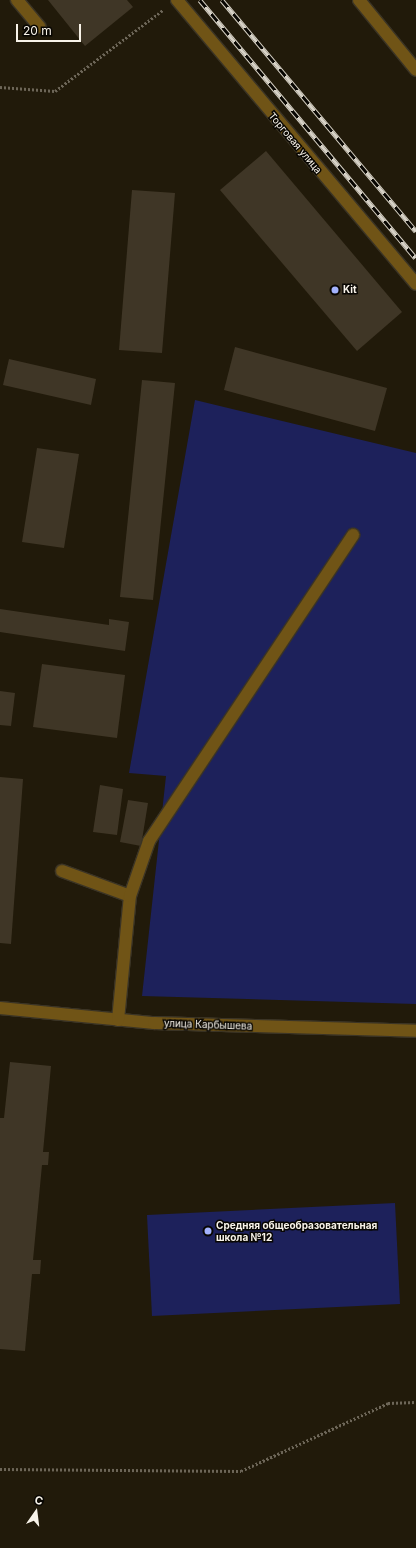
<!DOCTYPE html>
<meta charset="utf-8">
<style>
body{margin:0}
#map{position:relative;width:416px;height:1548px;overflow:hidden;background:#211a0a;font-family:Inter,sans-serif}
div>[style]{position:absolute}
.green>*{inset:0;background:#1d215b}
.building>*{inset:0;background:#3f3626}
.path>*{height:2.5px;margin-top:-1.25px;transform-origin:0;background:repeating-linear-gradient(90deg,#6d6658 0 2px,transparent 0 4px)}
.roads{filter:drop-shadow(1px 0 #3b3425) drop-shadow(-1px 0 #3b3425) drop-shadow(0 1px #3b3425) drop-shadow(0 -1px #3b3425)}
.minor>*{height:12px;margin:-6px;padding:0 6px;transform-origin:6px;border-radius:6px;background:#705416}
.rail>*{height:4.5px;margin-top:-2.25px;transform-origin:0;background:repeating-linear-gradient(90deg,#080602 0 9px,#d7d2c7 0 18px);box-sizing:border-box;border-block:1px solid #d7d2c7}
.dots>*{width:11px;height:11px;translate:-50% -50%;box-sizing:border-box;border:2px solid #080602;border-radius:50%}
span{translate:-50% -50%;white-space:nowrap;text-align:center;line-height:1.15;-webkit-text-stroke:3px #080602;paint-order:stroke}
.street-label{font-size:10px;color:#f8f3e9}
.poi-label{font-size:10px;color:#f8f3e9;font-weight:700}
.left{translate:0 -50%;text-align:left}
.north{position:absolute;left:16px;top:1492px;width:40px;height:40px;-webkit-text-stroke:3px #080602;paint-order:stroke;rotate:14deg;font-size:11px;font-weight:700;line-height:16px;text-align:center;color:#f8f3e9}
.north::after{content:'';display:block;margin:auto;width:14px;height:18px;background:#f8f3e9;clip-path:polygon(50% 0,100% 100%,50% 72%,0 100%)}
.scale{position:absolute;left:16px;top:24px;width:65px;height:18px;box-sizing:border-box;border:2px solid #f8f3e9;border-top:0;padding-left:5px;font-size:12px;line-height:14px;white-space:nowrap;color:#f8f3e9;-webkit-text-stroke:3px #080602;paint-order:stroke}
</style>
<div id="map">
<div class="green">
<i style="clip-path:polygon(195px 400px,416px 453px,416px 1004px,142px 996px,166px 776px,129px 773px)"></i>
<i style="clip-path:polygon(395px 1203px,400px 1304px,152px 1316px,147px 1215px)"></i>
</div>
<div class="building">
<i style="clip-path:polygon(48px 0,127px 0,133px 7px,85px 46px)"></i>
<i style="clip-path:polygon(266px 151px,402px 312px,357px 351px,220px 190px)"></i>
<i style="clip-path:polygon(132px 190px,175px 193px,162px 353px,119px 350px)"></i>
<i style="clip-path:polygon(235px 347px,387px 388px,375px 431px,224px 390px)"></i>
<i style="clip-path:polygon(9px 359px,96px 379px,91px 405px,3px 385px)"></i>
<i style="clip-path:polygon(142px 380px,175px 383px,153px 600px,120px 597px)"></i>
<i style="clip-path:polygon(37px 448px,79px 454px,64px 548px,22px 542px)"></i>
<i style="clip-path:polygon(0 609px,109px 625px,109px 619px,129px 622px,125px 651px,0 632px)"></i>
<i style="clip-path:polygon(42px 664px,125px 675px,117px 738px,33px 727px)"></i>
<i style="clip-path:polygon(0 691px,15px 693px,11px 726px,0 725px)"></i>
<i style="clip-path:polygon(0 777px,23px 779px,11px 944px,0 943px)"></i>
<i style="clip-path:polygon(100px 785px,123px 789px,117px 835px,93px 832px)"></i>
<i style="clip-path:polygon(128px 800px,148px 803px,141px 846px,120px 842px)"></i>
<i style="clip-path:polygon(10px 1062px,51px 1066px,43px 1152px,49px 1152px,48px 1165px,42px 1165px,33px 1260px,41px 1260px,40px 1274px,32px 1274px,25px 1351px,0 1349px,0 1118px,4px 1118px)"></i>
</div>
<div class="path">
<i style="left:0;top:87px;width:55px;rotate:4.2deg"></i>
<i style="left:55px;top:91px;width:135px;rotate:-36.9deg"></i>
<i style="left:0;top:1469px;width:241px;rotate:0.5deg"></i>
<i style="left:241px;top:1471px;width:162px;rotate:-24.8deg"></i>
<i style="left:388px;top:1403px;width:28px;rotate:-2deg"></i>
</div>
<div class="roads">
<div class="minor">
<i style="left:17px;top:0;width:35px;rotate:50deg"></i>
<i style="left:177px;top:0;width:371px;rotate:49.9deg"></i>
<i style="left:359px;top:0;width:90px;rotate:50.8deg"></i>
<i style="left:62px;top:871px;width:72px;rotate:20.2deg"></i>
<i style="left:0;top:1008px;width:155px;rotate:5.6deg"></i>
<i style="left:154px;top:1023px;width:262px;rotate:1.7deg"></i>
<i style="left:118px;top:1020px;width:125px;rotate:-84.5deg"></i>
<i style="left:130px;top:896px;width:58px;rotate:-70.9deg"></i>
<i style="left:149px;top:841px;width:368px;rotate:-56.3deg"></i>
</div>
</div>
<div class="rail">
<i style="left:200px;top:0;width:336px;rotate:50.1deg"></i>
<i style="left:222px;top:0;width:302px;rotate:50deg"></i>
</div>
<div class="dots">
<i style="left:335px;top:290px;background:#a3b2fd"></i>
<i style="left:208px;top:1231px;background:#a3b2fd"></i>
</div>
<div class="street-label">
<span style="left:295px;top:143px;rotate:50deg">Торговая улица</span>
<span style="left:208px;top:1025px;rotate:2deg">улица Карбышева</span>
</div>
<div class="poi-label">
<span class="left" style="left:343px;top:290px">Kit</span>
<span class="left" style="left:216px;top:1231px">Средняя общеобразовательная<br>школа №12</span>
</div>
<div class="north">С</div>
<div class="scale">20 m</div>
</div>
